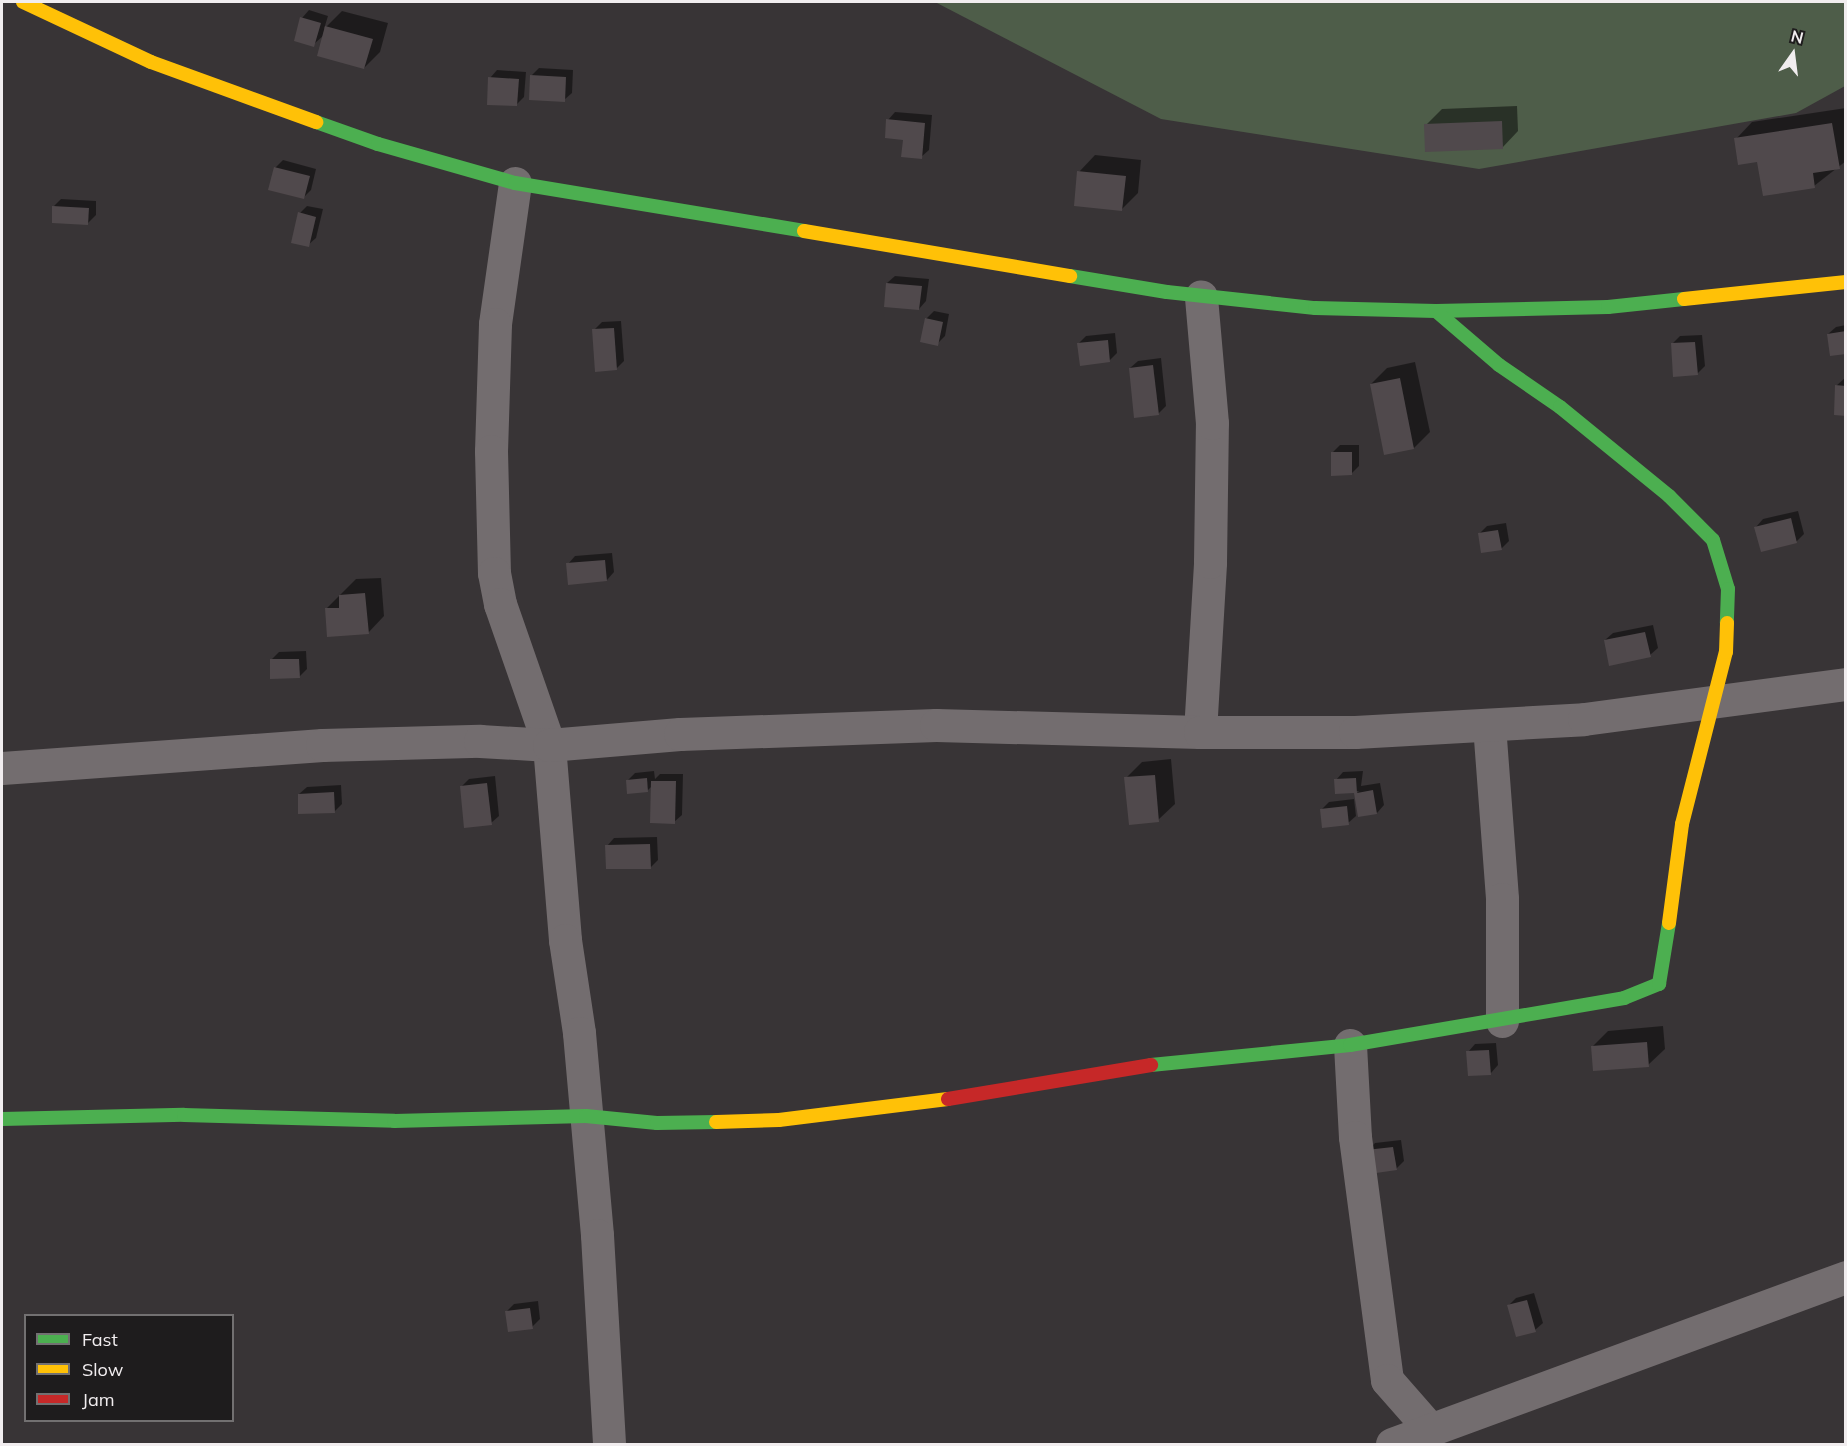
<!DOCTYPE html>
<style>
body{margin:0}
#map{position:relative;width:1847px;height:1446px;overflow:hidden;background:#383436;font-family:Mulish,sans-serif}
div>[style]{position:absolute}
.green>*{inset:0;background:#4e5d49}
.shadow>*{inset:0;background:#0007}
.building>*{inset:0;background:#50494c}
.street>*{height:33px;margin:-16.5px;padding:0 16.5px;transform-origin:16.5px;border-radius:16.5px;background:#736d6f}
.fast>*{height:14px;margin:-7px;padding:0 7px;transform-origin:7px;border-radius:7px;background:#4caf50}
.slow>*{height:14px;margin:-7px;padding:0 7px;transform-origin:7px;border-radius:7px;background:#ffc107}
.jam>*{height:14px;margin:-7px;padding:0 7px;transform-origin:7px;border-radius:7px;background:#c62828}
span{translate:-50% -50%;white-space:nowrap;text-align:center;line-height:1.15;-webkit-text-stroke:6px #1e1c1d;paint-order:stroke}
.frame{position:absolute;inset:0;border:3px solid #f1edef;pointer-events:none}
.legend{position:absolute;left:24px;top:1314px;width:210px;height:108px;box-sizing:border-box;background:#1e1c1d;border:2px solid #727071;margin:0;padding:8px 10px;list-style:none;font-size:18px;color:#f1edef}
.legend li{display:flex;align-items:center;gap:12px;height:30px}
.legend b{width:30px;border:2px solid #727071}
.north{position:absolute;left:1763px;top:24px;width:60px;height:60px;-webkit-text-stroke:4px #1e1c1d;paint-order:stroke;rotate:14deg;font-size:16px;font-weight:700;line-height:24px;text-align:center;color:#f1edef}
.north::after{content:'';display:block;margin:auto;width:21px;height:27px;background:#f1edef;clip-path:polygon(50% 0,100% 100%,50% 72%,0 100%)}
</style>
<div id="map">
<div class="green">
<i style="clip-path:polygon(935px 2px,1845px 2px,1845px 86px,1796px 113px,1479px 169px,1161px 119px)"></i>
</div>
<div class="shadow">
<i style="clip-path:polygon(309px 10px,328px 16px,324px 29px,342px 11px,388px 23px,380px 52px,364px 68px,324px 35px,313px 45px,302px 18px)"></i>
<i style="clip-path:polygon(539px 68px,573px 70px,572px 93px,564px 100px,531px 76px)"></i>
<i style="clip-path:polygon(497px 70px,526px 72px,524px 97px,516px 105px,490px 78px)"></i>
<i style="clip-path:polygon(1517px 106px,1518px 131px,1502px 148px,1426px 125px,1442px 109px)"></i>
<i style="clip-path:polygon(1846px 108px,1846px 161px,1814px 186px,1758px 161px,1736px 139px,1752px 122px)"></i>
<i style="clip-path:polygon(895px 112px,932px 115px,929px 150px,921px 157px,888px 120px)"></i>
<i style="clip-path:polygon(1095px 155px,1141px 160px,1138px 193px,1122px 209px,1079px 172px)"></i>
<i style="clip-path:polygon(283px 160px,316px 169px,311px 190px,303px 198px,275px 168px)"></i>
<i style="clip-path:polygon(61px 199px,96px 201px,96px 215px,88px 223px,54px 206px)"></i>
<i style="clip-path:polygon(307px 206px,323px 209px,316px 238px,308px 245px,300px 213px)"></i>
<i style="clip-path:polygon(895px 276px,929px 279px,926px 301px,919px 309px,887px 283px)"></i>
<i style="clip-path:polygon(934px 311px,949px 314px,945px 336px,937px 344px,926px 319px)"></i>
<i style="clip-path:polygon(621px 321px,624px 361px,616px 369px,594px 330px,602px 322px)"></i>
<i style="clip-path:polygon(1846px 325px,1846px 353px,1828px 334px,1836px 327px)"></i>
<i style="clip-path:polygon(1115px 333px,1117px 353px,1109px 361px,1078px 344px,1086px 336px)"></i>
<i style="clip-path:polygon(1702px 335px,1705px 366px,1697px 374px,1672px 344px,1680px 336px)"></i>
<i style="clip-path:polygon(1161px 358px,1166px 406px,1158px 414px,1130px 368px,1138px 361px)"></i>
<i style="clip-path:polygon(1415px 362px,1430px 432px,1414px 448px,1371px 384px,1387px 368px)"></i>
<i style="clip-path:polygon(1846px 377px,1846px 414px,1836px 386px)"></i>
<i style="clip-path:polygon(1340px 445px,1359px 445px,1359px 466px,1351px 474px,1332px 453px)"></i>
<i style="clip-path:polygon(1798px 511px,1804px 534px,1797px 541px,1762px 550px,1756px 527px,1763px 519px)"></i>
<i style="clip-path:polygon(1506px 523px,1509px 541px,1501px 549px,1479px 534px,1487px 526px)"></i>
<i style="clip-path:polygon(612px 553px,614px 572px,607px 580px,568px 564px,575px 556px)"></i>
<i style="clip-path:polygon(381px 578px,384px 616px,368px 633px,326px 609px,356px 579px)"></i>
<i style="clip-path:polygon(1653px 625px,1658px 648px,1650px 655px,1605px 640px,1613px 633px)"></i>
<i style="clip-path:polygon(306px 651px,307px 669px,299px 677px,272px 659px,279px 652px)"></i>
<i style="clip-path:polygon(1171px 759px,1175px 804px,1158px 820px,1126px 778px,1142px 762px)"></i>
<i style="clip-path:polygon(654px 771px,655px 779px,660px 774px,683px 774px,682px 815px,674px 822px,652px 786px,647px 791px,628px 780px,635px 773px)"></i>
<i style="clip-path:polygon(1363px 771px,1361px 786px,1380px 783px,1384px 805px,1377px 813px,1356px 794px,1359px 791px,1336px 792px,1336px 780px,1343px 772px)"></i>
<i style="clip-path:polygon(495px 776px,499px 816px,491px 823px,461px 787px,469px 779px)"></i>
<i style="clip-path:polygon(341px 785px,342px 804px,334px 812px,299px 794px,307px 787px)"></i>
<i style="clip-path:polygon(1354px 799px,1356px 816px,1348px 823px,1322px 809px,1329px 802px)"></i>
<i style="clip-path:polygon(657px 837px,658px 860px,650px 868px,607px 846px,614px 838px)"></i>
<i style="clip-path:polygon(1663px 1026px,1665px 1049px,1648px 1065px,1592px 1047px,1608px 1031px)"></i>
<i style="clip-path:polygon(1496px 1043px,1498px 1065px,1491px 1073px,1468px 1052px,1475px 1044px)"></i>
<i style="clip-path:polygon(1401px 1140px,1404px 1161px,1396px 1169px,1368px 1151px,1375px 1143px)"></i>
<i style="clip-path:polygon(1534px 1293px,1543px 1323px,1535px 1330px,1508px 1306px,1516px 1298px)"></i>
<i style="clip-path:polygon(538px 1301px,540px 1319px,532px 1327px,506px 1312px,514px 1304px)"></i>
</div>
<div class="building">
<i style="clip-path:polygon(300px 17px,321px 23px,314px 47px,294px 41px)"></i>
<i style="clip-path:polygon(325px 26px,373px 39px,364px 69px,317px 56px)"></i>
<i style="clip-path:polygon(530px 75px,566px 77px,565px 102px,529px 100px)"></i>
<i style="clip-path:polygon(488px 77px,519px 79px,517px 106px,487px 105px)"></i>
<i style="clip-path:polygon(886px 119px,925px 123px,922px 159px,901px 157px,903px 140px,885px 138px)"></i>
<i style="clip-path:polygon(1502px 121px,1503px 149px,1425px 152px,1424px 124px)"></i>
<i style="clip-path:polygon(1832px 123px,1840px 169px,1813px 173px,1815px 188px,1763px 196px,1757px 162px,1738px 165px,1734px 138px)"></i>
<i style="clip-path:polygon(274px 167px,310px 176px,304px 199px,268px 190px)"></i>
<i style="clip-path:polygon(1077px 171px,1126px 176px,1122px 211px,1074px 206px)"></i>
<i style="clip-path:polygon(52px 206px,89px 208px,88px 225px,52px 223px)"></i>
<i style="clip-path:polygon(298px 212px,316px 217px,309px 247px,291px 243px)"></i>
<i style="clip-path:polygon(886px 283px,922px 286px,919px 310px,884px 307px)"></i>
<i style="clip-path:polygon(925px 318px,943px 322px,938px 346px,920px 342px)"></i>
<i style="clip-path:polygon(614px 328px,617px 370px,595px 372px,592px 329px)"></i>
<i style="clip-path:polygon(1846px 331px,1846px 354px,1830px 356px,1827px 334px)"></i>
<i style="clip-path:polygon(1108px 340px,1110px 362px,1080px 366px,1077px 343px)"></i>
<i style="clip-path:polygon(1695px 342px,1698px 375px,1673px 377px,1671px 343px)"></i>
<i style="clip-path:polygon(1153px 365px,1159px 415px,1134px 418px,1129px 368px)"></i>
<i style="clip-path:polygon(1400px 378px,1414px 449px,1384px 455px,1370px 384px)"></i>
<i style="clip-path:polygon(1835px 385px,1846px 386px,1846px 416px,1834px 415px)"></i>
<i style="clip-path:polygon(1331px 452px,1352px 452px,1352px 475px,1331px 476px)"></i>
<i style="clip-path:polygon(1791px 518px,1797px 543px,1761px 552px,1754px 527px)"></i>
<i style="clip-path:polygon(1498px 530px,1502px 550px,1481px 553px,1478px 533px)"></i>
<i style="clip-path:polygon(605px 560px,607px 581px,568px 585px,566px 563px)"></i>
<i style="clip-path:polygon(365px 593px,369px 634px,327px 637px,325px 608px,339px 608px,339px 595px)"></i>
<i style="clip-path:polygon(1645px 632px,1651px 657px,1609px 666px,1604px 640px)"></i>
<i style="clip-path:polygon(270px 659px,299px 659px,300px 678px,270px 679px)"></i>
<i style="clip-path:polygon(1155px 775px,1159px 822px,1129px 825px,1124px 777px)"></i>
<i style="clip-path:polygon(647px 778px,648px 792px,627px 794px,626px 780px)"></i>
<i style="clip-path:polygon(1356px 778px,1357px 793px,1373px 790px,1377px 814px,1358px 817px,1354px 793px,1335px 794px,1334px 779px)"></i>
<i style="clip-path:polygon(651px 781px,676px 781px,675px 824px,650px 823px)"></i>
<i style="clip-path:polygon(487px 783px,492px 825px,464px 828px,460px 786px)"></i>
<i style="clip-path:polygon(334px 792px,335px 813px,298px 814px,298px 794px)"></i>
<i style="clip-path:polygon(1347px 806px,1349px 825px,1322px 828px,1320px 809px)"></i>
<i style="clip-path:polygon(650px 844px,651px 869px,606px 869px,605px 845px)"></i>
<i style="clip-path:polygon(1647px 1042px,1649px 1067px,1593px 1071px,1591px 1046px)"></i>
<i style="clip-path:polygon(1489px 1050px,1491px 1075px,1468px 1076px,1466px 1051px)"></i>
<i style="clip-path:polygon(1393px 1147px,1397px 1170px,1369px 1174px,1366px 1150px)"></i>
<i style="clip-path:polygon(1527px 1300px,1536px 1332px,1516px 1337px,1507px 1305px)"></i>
<i style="clip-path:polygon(530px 1308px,533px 1329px,508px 1332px,505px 1311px)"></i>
</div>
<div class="street">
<i style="left:515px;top:183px;width:142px;rotate:98.1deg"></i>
<i style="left:495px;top:324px;width:127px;rotate:91.8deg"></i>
<i style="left:491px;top:451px;width:122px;rotate:88.6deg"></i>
<i style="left:494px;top:573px;width:32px;rotate:79deg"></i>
<i style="left:500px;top:604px;width:149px;rotate:70.8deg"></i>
<i style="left:549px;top:745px;width:196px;rotate:85.3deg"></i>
<i style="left:565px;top:940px;width:94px;rotate:81.4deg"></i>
<i style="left:579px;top:1033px;width:203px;rotate:84.9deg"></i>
<i style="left:597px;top:1235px;width:209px;rotate:86.7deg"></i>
<i style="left:1489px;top:725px;width:174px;rotate:85.7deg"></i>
<i style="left:1502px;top:899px;width:122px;rotate:90deg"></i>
<i style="left:1200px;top:732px;width:170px;rotate:-86.6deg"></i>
<i style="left:1210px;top:562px;width:139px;rotate:-89.2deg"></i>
<i style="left:1212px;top:423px;width:127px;rotate:-95deg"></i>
<i style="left:2px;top:768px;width:321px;rotate:-4.1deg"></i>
<i style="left:322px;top:745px;width:158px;rotate:-1.5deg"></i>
<i style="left:480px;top:741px;width:69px;rotate:3.3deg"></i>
<i style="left:549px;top:745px;width:131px;rotate:-4.8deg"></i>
<i style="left:680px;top:734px;width:256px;rotate:-2deg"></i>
<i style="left:936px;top:725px;width:264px;rotate:1.5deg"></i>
<i style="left:1200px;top:732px;width:155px"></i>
<i style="left:1355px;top:732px;width:229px;rotate:-3.2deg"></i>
<i style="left:1584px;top:719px;width:264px;rotate:-7.6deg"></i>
<i style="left:1350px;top:1045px;width:92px;rotate:86.9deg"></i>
<i style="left:1355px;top:1137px;width:245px;rotate:82.5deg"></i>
<i style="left:1387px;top:1380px;width:67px;rotate:48.7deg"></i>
<i style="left:1392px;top:1444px;width:484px;rotate:-20.2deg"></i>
</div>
<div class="fast">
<i style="left:316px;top:122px;width:66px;rotate:19.5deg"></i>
<i style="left:378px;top:144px;width:142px;rotate:15.9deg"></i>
<i style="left:515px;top:183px;width:293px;rotate:9.4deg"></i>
<i style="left:1070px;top:276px;width:98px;rotate:9.4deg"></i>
<i style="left:1167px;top:292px;width:149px;rotate:6.2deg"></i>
<i style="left:1315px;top:308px;width:121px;rotate:1.4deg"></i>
<i style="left:1436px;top:311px;width:172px;rotate:-1.3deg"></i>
<i style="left:1608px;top:307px;width:76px;rotate:-6deg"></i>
<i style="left:1436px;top:311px;width:83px;rotate:40.6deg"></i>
<i style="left:1499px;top:365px;width:74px;rotate:34.5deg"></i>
<i style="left:1560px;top:407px;width:141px;rotate:39.2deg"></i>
<i style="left:1669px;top:496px;width:62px;rotate:45deg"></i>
<i style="left:1713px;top:540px;width:51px;rotate:73deg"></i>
<i style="left:1728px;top:589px;width:34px;rotate:92deg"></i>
<i style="left:1151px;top:1065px;width:200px;rotate:-5.7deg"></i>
<i style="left:1350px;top:1045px;width:278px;rotate:-9.7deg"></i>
<i style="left:1624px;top:998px;width:38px;rotate:-22deg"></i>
<i style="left:1659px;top:984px;width:62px;rotate:-80.7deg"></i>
<i style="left:2px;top:1119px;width:182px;rotate:-1.3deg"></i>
<i style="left:184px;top:1115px;width:210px;rotate:1.6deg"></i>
<i style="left:394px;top:1121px;width:192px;rotate:-1.5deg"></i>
<i style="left:586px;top:1116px;width:71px;rotate:5.6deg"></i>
<i style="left:657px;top:1123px;width:59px;rotate:-1deg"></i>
</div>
<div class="slow">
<i style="left:23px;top:2px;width:141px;rotate:25.1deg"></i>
<i style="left:151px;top:62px;width:176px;rotate:20deg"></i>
<i style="left:804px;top:231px;width:270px;rotate:9.6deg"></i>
<i style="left:1684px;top:299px;width:163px;rotate:-6deg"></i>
<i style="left:1669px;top:923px;width:100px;rotate:-82.5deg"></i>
<i style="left:1682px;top:824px;width:178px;rotate:-75.7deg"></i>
<i style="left:1726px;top:652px;width:29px;rotate:-88deg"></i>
<i style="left:716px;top:1122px;width:63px;rotate:-1.8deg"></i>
<i style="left:779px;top:1120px;width:170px;rotate:-7.1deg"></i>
</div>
<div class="jam">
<i style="left:948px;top:1099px;width:206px;rotate:-9.5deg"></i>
</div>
<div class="frame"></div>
<ul class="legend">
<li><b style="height:8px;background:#4caf50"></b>Fast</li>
<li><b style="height:8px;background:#ffc107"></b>Slow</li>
<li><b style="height:8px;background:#c62828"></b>Jam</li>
</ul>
<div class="north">N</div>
</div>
